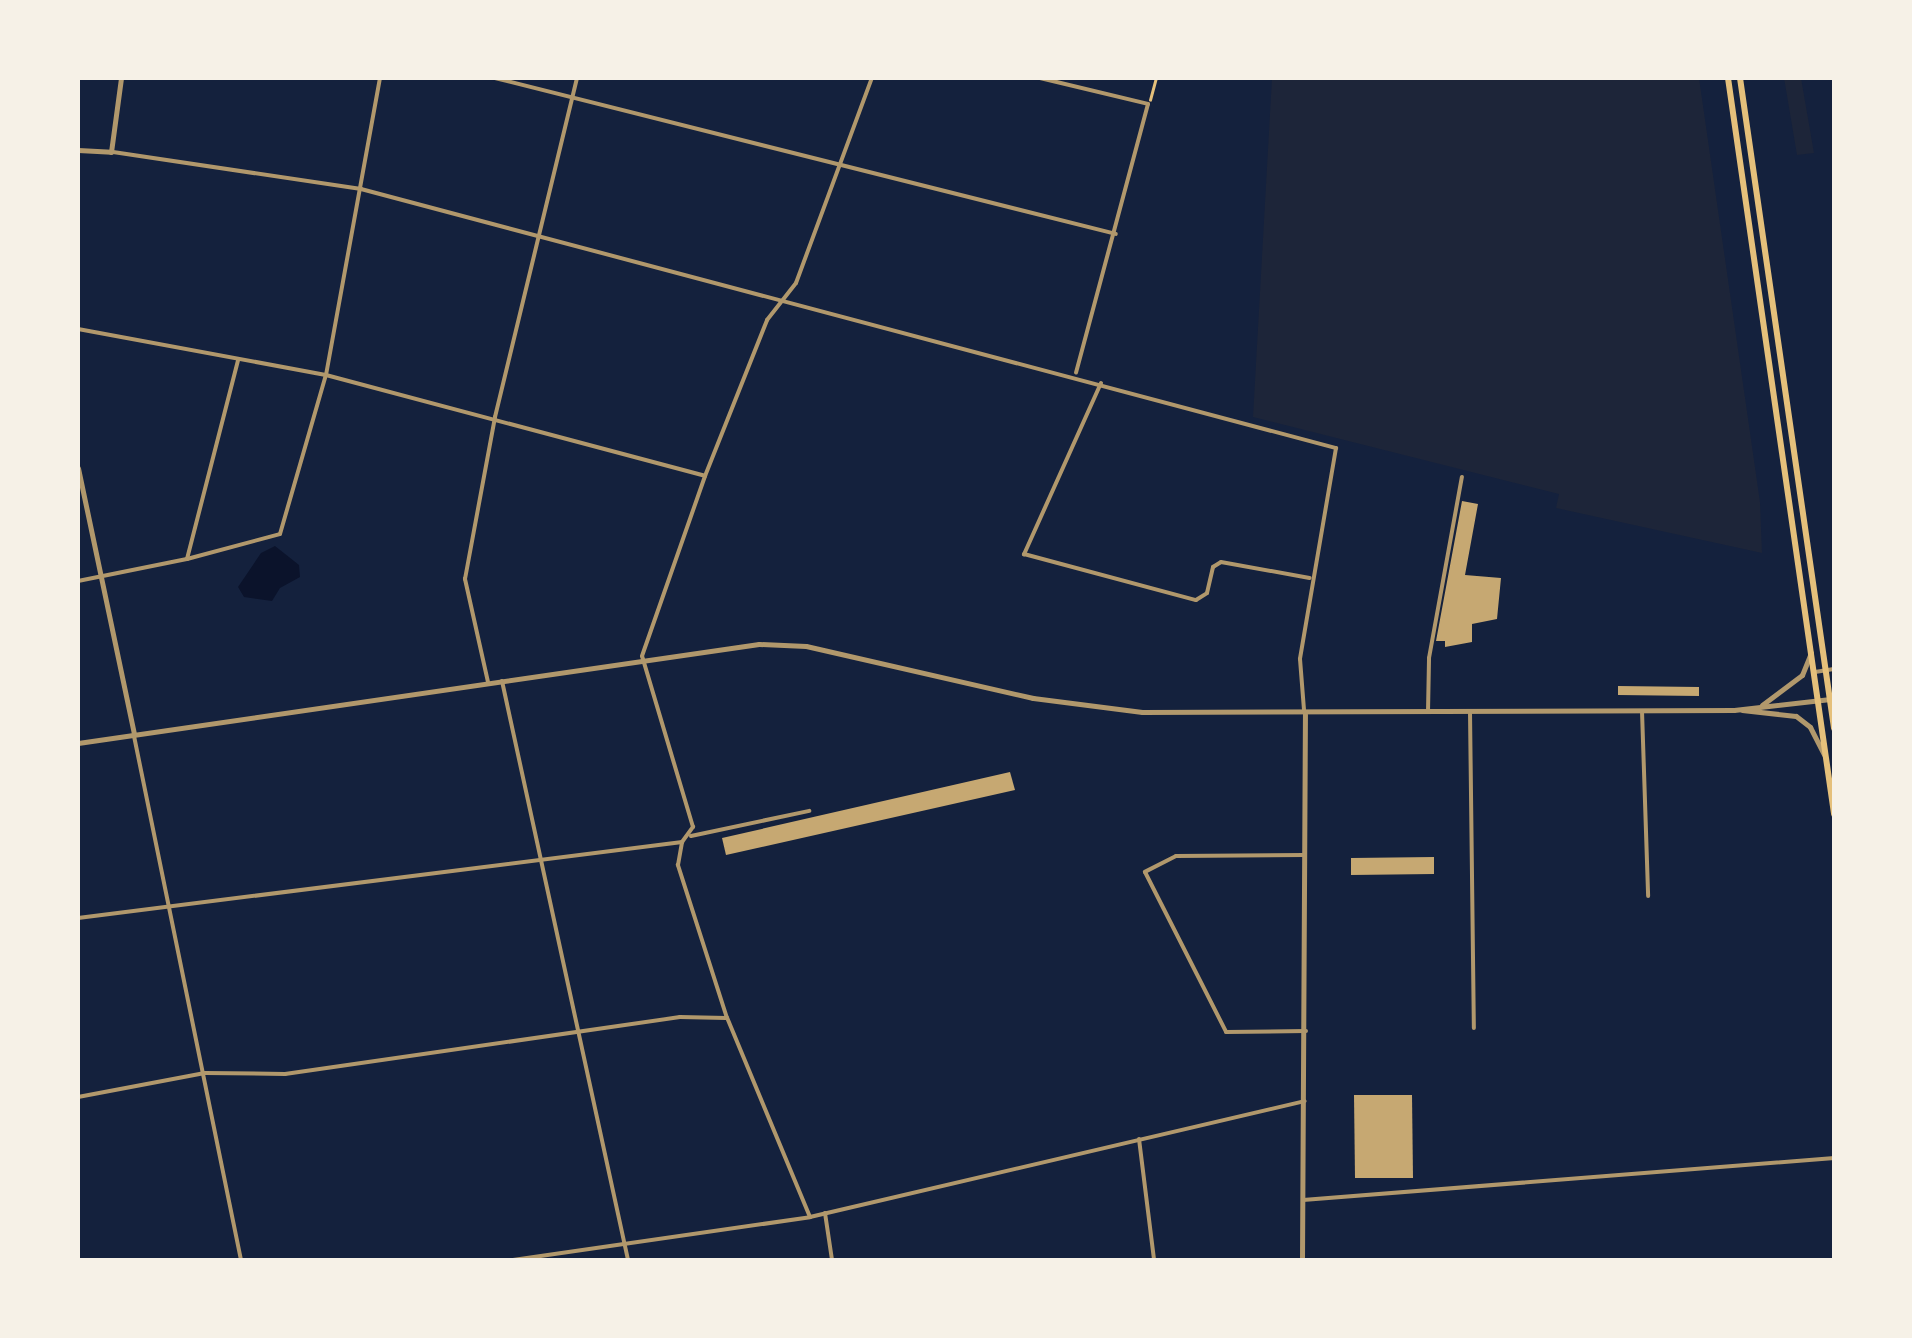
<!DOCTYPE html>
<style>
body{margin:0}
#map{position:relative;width:1912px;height:1338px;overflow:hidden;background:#14213d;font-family:Arial,sans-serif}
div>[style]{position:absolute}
.green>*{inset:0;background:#1d2539}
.water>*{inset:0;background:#0b132b}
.building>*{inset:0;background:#c6a872}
.path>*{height:2.5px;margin:-1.25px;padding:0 1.25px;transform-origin:1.25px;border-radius:1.25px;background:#e5c07b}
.minor>*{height:4px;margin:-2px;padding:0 2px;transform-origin:2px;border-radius:2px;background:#b1986c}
.tertiary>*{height:5px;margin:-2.5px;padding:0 2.5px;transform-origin:2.5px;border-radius:2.5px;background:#b1986c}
.primary>*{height:6px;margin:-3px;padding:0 3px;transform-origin:3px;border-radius:3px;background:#e5c07b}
span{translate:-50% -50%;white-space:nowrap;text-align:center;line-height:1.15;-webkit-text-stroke:9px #f6f1e7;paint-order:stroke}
.frame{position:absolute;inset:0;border:80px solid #f6f1e7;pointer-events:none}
</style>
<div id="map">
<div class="green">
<i style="clip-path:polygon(1272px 78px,1699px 78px,1760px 502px,1762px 553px,1556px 508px,1559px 494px,1253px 417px)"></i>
<i style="clip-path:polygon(1784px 78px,1801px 78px,1814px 153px,1797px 155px)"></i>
</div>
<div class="water">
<i style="clip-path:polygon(275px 546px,299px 565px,300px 577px,280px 588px,272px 601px,244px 597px,238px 587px,261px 553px)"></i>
</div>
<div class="building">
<i style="clip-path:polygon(1462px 501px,1478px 504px,1465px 575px,1501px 578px,1497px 619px,1472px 624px,1472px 642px,1445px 647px,1445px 641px,1436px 641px)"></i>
<i style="clip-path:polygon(1618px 686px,1699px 687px,1699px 696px,1618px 695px)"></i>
<i style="clip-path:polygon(1010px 772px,1015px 790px,726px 855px,722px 838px)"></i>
<i style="clip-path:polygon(1434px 857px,1434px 874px,1351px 875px,1351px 858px)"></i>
<i style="clip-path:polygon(1354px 1095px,1412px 1095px,1413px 1178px,1355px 1178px)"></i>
</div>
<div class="path">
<i style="left:1150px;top:100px;width:23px;rotate:-75deg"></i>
</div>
<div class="minor">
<i style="left:495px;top:78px;width:640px;rotate:14.1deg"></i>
<i style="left:1040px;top:78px;width:111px;rotate:13.5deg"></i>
<i style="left:1148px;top:104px;width:278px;rotate:105deg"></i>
<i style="left:113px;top:152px;width:251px;rotate:8.5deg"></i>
<i style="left:361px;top:189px;width:1009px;rotate:14.88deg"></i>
<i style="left:1336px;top:448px;width:214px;rotate:99.7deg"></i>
<i style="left:1300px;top:659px;width:51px;rotate:85.5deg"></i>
<i style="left:78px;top:329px;width:252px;rotate:10.5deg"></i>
<i style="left:326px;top:375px;width:392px;rotate:14.9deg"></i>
<i style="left:1101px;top:383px;width:188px;rotate:114.2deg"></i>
<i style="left:1024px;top:554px;width:178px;rotate:15deg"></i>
<i style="left:1196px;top:600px;width:13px;rotate:-32deg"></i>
<i style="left:1207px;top:593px;width:27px;rotate:-77deg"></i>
<i style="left:1213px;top:567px;width:9px;rotate:-32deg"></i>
<i style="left:1221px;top:562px;width:90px;rotate:10.2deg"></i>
<i style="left:187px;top:559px;width:96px;rotate:-15deg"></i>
<i style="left:280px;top:534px;width:166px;rotate:-73.9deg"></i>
<i style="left:326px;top:375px;width:302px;rotate:-79.7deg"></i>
<i style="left:78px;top:581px;width:111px;rotate:-11.4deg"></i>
<i style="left:187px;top:559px;width:205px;rotate:-75.6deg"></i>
<i style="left:1815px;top:672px;width:19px;rotate:-9deg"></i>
<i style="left:502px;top:681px;width:593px;rotate:77.72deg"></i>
<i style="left:488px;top:682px;width:106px;rotate:-102.6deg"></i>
<i style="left:465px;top:579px;width:165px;rotate:-79.5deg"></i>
<i style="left:495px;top:417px;width:349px;rotate:-76.4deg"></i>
<i style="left:1642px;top:711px;width:185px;rotate:88.1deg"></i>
<i style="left:1428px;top:712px;width:54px;rotate:-88.9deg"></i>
<i style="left:1429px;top:658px;width:184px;rotate:-79.7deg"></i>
<i style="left:1470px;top:712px;width:316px;rotate:89.3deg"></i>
<i style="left:134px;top:736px;width:535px;rotate:78.46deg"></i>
<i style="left:691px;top:836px;width:121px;rotate:-12deg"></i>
<i style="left:1304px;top:855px;width:128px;rotate:179.6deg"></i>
<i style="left:1176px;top:856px;width:35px;rotate:153deg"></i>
<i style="left:1145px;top:872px;width:179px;rotate:63.1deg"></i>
<i style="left:1226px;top:1032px;width:80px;rotate:-0.7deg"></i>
<i style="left:78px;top:918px;width:609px;rotate:-7.17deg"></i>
<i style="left:78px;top:1097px;width:129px;rotate:-10.7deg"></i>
<i style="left:205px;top:1073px;width:80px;rotate:0.7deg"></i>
<i style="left:285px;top:1074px;width:399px;rotate:-8.2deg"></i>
<i style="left:680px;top:1017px;width:46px;rotate:1.2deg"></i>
<i style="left:1139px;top:1139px;width:122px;rotate:82.9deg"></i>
<i style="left:1303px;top:1200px;width:533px;rotate:-4.52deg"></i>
<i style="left:825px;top:1213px;width:48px;rotate:81.5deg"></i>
<i style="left:810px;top:1217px;width:216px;rotate:-112.6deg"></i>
<i style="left:727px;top:1018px;width:161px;rotate:-107.8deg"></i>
<i style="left:678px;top:865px;width:23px;rotate:-80deg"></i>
<i style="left:682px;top:842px;width:19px;rotate:-54deg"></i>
<i style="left:693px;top:827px;width:178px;rotate:-106.6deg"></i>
<i style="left:642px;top:656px;width:191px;rotate:-70.7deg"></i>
<i style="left:705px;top:476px;width:168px;rotate:-68.3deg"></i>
<i style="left:767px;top:320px;width:47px;rotate:-51.9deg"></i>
<i style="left:796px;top:283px;width:219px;rotate:-69.7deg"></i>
<i style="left:513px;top:1260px;width:300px;rotate:-8.2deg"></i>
<i style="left:810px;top:1217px;width:508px;rotate:-13.19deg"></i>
</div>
<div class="tertiary">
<i style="left:78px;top:150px;width:33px;rotate:3deg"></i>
<i style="left:111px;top:152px;width:75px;rotate:-82.3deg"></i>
<i style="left:78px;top:468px;width:272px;rotate:78.1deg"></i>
<i style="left:1762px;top:705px;width:50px;rotate:-36.9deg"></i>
<i style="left:1802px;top:675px;width:24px;rotate:-68deg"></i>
<i style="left:1742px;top:710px;width:54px;rotate:6.3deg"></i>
<i style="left:1796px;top:716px;width:18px;rotate:38deg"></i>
<i style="left:1810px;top:727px;width:31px;rotate:63deg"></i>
<i style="left:78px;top:743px;width:688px;rotate:-8.27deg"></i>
<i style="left:759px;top:644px;width:47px;rotate:2.4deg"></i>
<i style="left:806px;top:646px;width:233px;rotate:12.9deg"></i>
<i style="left:1033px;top:698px;width:110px;rotate:7.3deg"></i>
<i style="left:1142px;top:712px;width:592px;rotate:-0.19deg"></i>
<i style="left:1734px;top:710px;width:97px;rotate:-6.5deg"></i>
<i style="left:1302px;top:1260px;width:546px;rotate:-89.69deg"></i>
</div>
<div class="primary">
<i style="left:1728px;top:78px;width:744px;rotate:81.8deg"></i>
<i style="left:1740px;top:78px;width:657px;rotate:81.77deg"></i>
</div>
<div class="frame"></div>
</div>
